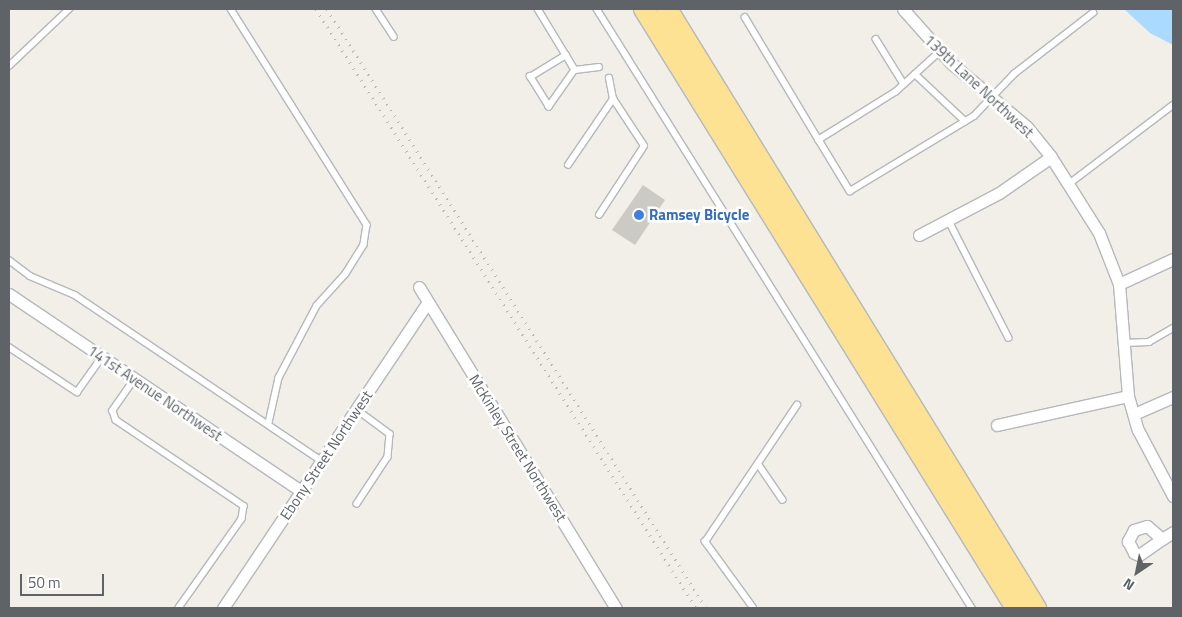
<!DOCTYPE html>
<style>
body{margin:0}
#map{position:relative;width:1182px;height:617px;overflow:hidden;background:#f1efe8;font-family:"Titillium Web",sans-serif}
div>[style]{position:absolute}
.water>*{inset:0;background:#aadaff}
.building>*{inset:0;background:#cccac5}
.roads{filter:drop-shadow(1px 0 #b5b8bc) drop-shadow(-1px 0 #b5b8bc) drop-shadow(0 1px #b5b8bc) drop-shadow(0 -1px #b5b8bc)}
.lane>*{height:5.5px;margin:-2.75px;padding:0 2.75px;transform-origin:2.75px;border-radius:2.75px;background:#fff}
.street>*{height:11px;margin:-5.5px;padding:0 5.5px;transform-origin:5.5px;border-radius:5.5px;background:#fff}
.highway>*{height:20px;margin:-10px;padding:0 10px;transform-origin:10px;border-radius:10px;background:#fde293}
.rail>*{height:3px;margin-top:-1.5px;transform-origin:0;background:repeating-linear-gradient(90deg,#b6b7b8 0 1px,transparent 0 7px)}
.dots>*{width:14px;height:14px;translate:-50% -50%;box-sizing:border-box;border:2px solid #fff;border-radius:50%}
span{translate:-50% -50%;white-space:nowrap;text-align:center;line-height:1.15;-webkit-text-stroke:5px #fff;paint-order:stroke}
.street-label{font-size:15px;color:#5f6368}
.shop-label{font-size:15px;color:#366cbe;font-weight:700}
.left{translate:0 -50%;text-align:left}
.frame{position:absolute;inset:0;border:10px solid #5f6368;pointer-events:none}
.north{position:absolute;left:1112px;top:547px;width:50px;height:50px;-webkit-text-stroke:4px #fff;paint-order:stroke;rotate:214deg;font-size:14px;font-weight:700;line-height:20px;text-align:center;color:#5f6368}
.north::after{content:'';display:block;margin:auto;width:18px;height:22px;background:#5f6368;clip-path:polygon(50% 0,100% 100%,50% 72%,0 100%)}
.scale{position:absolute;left:20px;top:574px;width:84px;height:22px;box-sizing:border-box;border:2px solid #5f6368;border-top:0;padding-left:6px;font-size:15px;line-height:18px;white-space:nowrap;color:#5f6368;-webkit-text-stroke:4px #fff;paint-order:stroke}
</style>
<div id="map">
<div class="water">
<i style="clip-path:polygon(1124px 9px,1173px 9px,1173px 45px,1150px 33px)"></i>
</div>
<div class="building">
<i style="clip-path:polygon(643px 185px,665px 200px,635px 245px,612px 230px)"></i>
</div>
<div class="roads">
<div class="lane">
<i style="left:231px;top:9px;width:255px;rotate:57.8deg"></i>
<i style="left:367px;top:225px;width:20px;rotate:99deg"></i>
<i style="left:364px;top:245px;width:34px;rotate:122deg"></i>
<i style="left:346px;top:274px;width:43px;rotate:132.2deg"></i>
<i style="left:317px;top:306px;width:81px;rotate:117.8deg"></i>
<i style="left:279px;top:378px;width:46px;rotate:102.5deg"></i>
<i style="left:376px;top:9px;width:33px;rotate:57deg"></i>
<i style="left:538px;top:9px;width:54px;rotate:58.7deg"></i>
<i style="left:566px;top:55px;width:17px;rotate:59deg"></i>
<i style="left:575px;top:70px;width:45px;rotate:125.1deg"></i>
<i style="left:549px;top:107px;width:36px;rotate:-122deg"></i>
<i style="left:530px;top:77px;width:42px;rotate:-31.4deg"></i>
<i style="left:597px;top:9px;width:707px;rotate:57.95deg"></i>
<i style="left:745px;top:17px;width:144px;rotate:59deg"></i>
<i style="left:876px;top:39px;width:53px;rotate:58.1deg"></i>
<i style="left:940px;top:52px;width:59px;rotate:137.7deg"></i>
<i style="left:896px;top:92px;width:91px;rotate:148.1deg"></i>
<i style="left:819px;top:140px;width:60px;rotate:58.7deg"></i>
<i style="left:850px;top:191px;width:145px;rotate:-31.2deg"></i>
<i style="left:974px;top:116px;width:58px;rotate:-46.4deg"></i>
<i style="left:1014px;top:74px;width:100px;rotate:-37.7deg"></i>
<i style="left:9px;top:66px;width:83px;rotate:-43.5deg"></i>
<i style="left:575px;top:70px;width:24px;rotate:-7deg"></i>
<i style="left:915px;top:74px;width:69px;rotate:43.2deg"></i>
<i style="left:568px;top:165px;width:80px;rotate:-55.7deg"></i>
<i style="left:1069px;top:184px;width:131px;rotate:-37.2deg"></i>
<i style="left:599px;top:215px;width:82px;rotate:-56.9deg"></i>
<i style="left:644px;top:146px;width:56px;rotate:-123.4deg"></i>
<i style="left:613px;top:99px;width:21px;rotate:-101deg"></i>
<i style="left:949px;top:221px;width:131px;rotate:62.9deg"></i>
<i style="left:9px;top:260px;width:26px;rotate:37deg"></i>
<i style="left:30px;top:276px;width:49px;rotate:22.9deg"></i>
<i style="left:75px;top:295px;width:298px;rotate:33.9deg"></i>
<i style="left:1124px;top:343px;width:25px;rotate:-2deg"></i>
<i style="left:1149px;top:342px;width:28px;rotate:-30deg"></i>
<i style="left:9px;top:347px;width:82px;rotate:33.5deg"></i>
<i style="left:77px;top:392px;width:43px;rotate:-54.5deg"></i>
<i style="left:135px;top:379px;width:39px;rotate:125deg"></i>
<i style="left:113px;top:411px;width:9px;rotate:72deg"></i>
<i style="left:116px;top:420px;width:154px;rotate:33.9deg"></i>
<i style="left:244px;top:506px;width:13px;rotate:99deg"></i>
<i style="left:242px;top:519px;width:109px;rotate:125.3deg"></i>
<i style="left:356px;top:409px;width:42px;rotate:36.3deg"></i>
<i style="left:390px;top:434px;width:23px;rotate:95deg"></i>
<i style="left:388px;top:457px;width:56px;rotate:123.4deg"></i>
<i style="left:759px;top:465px;width:42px;rotate:55.6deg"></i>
<i style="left:753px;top:608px;width:82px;rotate:-126deg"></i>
<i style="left:705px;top:542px;width:165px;rotate:-56.1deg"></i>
</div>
<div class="street">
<i style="left:903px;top:9px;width:72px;rotate:48.4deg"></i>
<i style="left:951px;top:63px;width:99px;rotate:40.1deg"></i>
<i style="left:1027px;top:127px;width:38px;rotate:51deg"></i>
<i style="left:1051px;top:157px;width:90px;rotate:57.7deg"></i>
<i style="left:1099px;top:233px;width:55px;rotate:68.6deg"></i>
<i style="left:1119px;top:284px;width:112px;rotate:85.4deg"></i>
<i style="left:1128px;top:396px;width:35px;rotate:74deg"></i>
<i style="left:1138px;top:430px;width:75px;rotate:62.1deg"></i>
<i style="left:919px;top:235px;width:90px;rotate:-27.7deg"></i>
<i style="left:999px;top:193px;width:63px;rotate:-34.7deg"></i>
<i style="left:1119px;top:284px;width:60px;rotate:-24.8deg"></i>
<i style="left:419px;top:287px;width:377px;rotate:58.5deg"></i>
<i style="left:9px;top:294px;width:354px;rotate:34deg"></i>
<i style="left:1134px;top:414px;width:43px;rotate:-23.6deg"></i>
<i style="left:997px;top:425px;width:134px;rotate:-12.5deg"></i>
<i style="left:1162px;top:539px;width:20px;rotate:-139deg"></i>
<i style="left:1147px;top:526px;width:14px;rotate:163deg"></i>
<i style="left:1134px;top:530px;width:13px;rotate:119deg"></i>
<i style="left:1128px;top:541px;width:13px;rotate:63deg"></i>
<i style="left:1134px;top:553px;width:5px;rotate:22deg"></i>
<i style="left:1139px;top:555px;width:28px;rotate:-35deg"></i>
<i style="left:1162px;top:539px;width:13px;rotate:-32deg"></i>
<i style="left:223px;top:608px;width:368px;rotate:-56.2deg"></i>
</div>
<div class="highway">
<i style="left:644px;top:9px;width:705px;rotate:58.16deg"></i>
<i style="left:667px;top:9px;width:704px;rotate:58.37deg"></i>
</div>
</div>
<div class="rail">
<i style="left:316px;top:9px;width:709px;rotate:57.61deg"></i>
<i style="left:327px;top:9px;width:709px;rotate:57.68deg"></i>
</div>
<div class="dots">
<i style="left:639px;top:215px;background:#3f7fe0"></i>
</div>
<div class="street-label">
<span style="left:979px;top:86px;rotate:43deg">139th Lane Northwest</span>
<span style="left:155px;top:393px;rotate:34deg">141st Avenue Northwest</span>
<span style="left:518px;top:448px;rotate:58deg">McKinley Street Northwest</span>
<span style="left:326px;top:455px;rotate:-56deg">Ebony Street Northwest</span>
</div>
<div class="shop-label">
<span class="left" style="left:649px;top:215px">Ramsey Bicycle</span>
</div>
<div class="frame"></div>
<div class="north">N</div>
<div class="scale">50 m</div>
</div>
